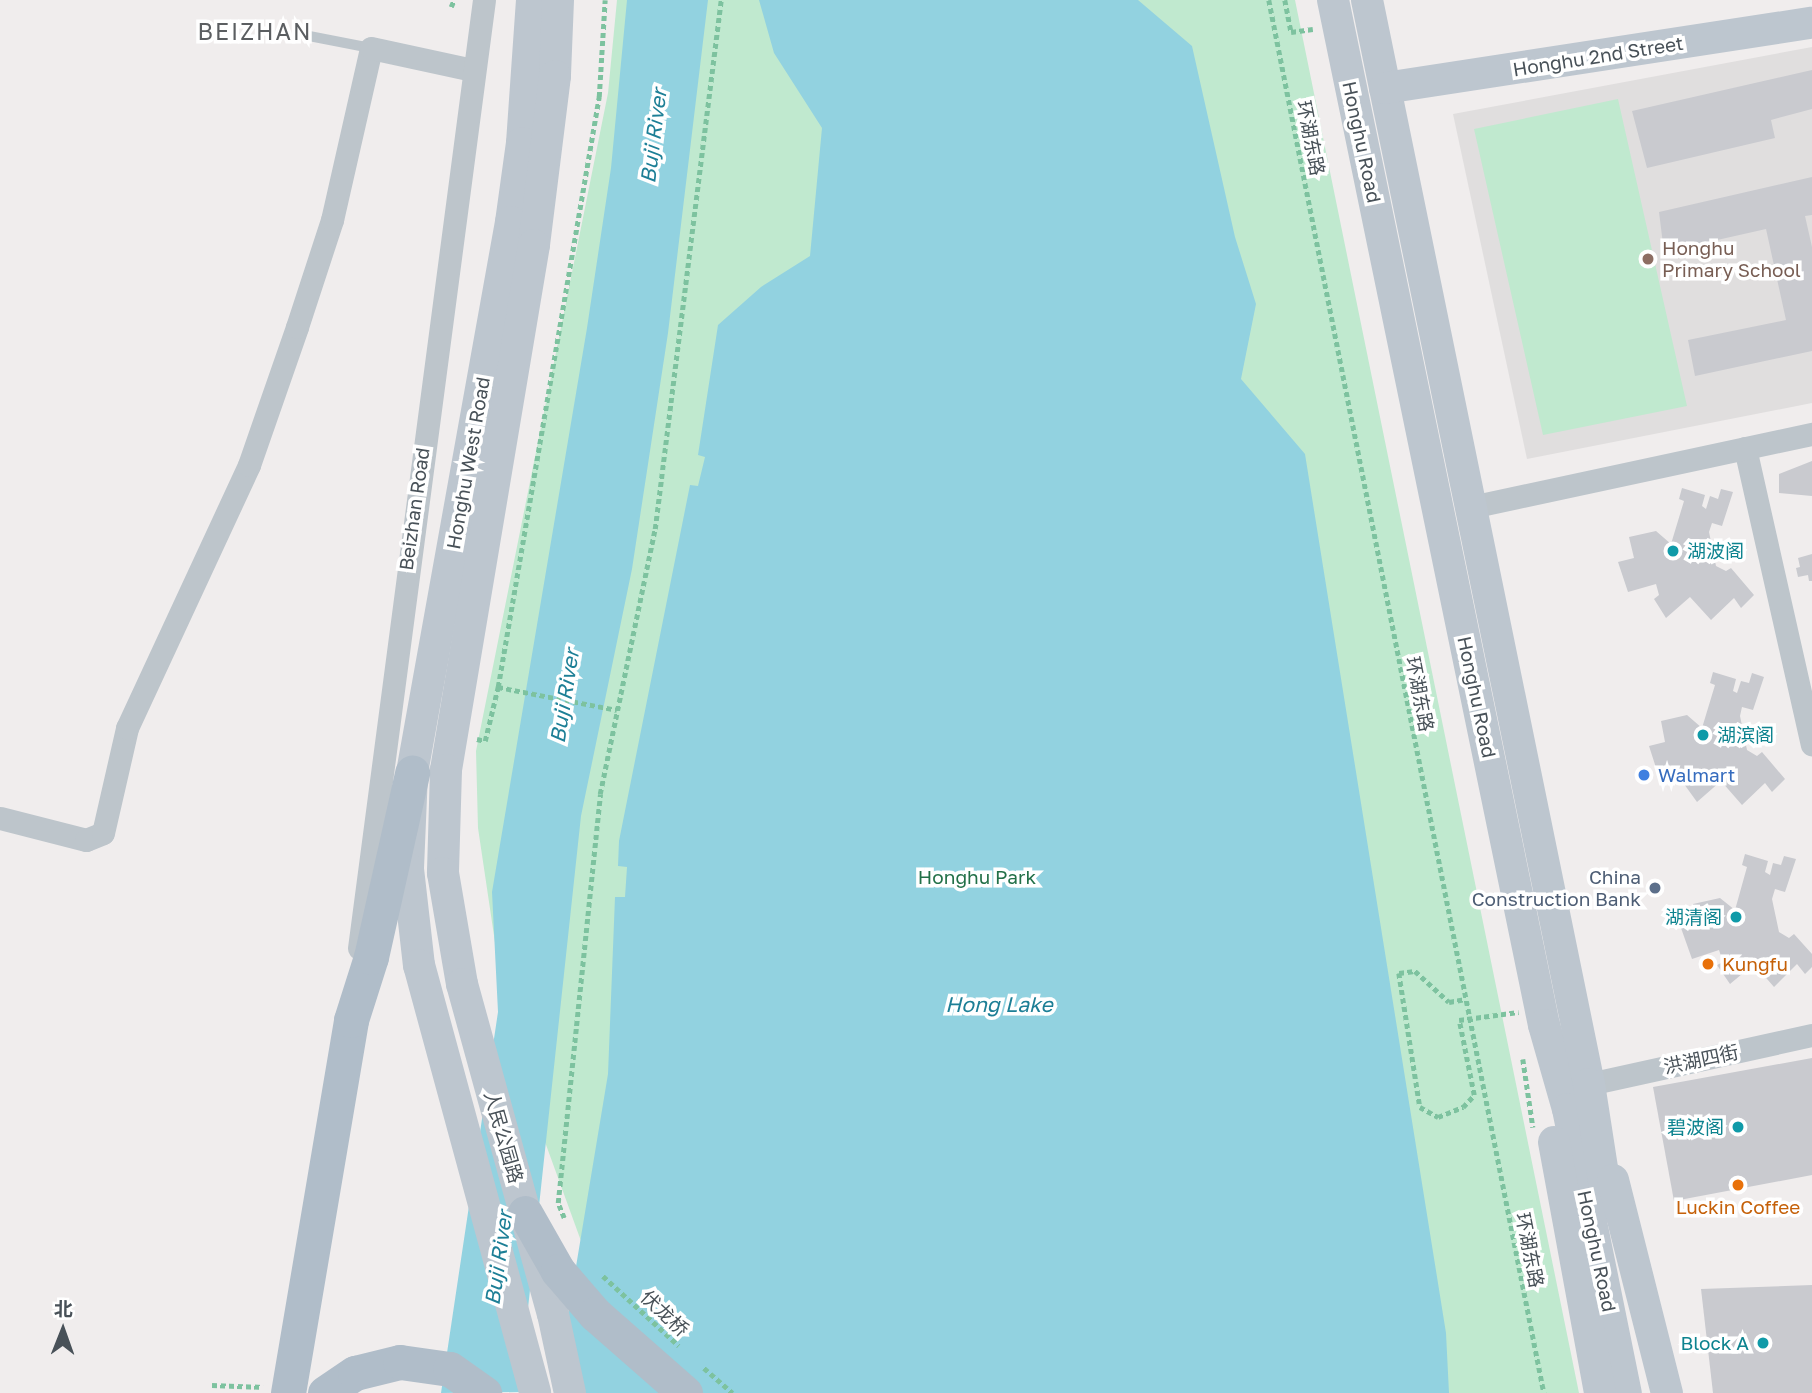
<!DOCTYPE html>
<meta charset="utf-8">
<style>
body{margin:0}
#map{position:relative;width:1812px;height:1393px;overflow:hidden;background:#f0eded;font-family:"Golos Text","Noto Sans SC",sans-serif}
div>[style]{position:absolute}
.education>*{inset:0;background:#e0dede}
.green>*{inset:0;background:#c0e9cf}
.water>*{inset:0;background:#92d2e0}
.building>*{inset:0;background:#c9cacf}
.path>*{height:4.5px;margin-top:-2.25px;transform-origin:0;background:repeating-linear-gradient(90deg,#7dc29f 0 5px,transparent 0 8.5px)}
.lane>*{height:10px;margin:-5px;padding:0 5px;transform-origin:5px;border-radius:5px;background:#bdc5cb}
.street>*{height:23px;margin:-11.5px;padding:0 11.5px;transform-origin:11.5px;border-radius:11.5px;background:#bdc5cb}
.secondary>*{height:32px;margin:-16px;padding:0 16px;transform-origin:16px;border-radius:16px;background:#bdc6cf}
.primary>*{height:35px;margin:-17.5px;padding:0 17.5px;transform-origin:17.5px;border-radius:17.5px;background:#b0bdc9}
.path-bridge>*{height:4.5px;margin-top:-2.25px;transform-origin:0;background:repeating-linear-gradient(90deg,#7dc29f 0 5px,transparent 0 8.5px)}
.dots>*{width:19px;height:19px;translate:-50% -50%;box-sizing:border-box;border:4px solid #fff;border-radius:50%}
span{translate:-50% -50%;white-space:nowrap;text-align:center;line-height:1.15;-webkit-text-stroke:7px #fff;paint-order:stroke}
.street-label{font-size:19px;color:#485158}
.education-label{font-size:19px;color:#785e54}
.left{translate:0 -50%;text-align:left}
.culture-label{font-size:19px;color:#0d838f}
.right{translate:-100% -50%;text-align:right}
.shop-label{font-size:19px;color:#366cbe}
.park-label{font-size:19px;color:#227048}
.service-label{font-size:19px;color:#4e5e75}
.food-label{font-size:19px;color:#c56008}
.water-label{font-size:21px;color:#1d7f96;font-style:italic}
.quarter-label{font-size:23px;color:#5b5e61;letter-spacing:2px}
.north{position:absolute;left:28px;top:1295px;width:70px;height:70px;-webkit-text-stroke:5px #fff;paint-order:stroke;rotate:1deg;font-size:19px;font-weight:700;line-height:28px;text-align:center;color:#485158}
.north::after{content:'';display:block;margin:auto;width:24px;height:32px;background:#485158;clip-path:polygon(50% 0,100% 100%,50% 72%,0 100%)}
</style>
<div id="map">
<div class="education">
<i style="clip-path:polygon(1812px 47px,1812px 403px,1527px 459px,1453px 114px)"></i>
</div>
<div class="green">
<i style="clip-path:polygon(617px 0,1295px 0,1579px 1393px,615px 1393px,593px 1274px,541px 1131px,500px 976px,478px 828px,476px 751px,608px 93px)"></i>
<i style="clip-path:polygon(1618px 99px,1687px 406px,1543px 435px,1474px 129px)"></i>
</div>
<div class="water">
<i style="clip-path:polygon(627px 0,708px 0,668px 333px,632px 569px,581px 816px,519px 1392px,441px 1393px,498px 1012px,492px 892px,587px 328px,611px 168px)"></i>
<i style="clip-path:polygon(759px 0,1138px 0,1192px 46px,1235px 237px,1256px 304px,1241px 379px,1305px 454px,1446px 1333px,1449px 1393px,555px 1393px,608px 1074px,615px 897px,625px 897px,627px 867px,618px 866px,619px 841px,690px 485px,698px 486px,705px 457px,698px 455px,718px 325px,761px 287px,810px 256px,822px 128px,774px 53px)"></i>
</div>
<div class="building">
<i style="clip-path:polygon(1812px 70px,1812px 109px,1771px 120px,1775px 138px,1647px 168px,1632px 111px)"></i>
<i style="clip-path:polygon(1812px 177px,1812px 215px,1805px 216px,1812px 247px,1812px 351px,1695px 376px,1688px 340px,1786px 320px,1766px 229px,1664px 252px,1659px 212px)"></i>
<i style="clip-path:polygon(1812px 461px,1812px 496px,1779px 493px,1779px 474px)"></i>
<i style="clip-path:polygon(1682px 488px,1705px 495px,1702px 506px,1706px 509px,1710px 496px,1718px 499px,1721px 489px,1733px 492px,1722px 526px,1712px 523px,1709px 532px,1716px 566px,1726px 571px,1731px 568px,1754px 595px,1741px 608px,1734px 598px,1711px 620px,1690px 597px,1666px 618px,1654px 599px,1659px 595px,1656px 584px,1628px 592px,1618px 562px,1634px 558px,1629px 537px,1656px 531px,1671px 544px,1684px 501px,1679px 499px)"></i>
<i style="clip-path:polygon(1812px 554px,1812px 581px,1809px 581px,1808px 575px,1798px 577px,1796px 568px,1800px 567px,1798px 558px)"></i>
<i style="clip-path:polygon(1713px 672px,1736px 679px,1733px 691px,1737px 693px,1741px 681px,1749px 683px,1752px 673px,1764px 677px,1753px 710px,1742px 707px,1740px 716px,1747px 750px,1757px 756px,1762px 752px,1785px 779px,1772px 792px,1765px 783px,1742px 805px,1721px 781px,1697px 802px,1684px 784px,1690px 779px,1687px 768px,1659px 777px,1649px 746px,1665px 742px,1661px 721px,1687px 715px,1702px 728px,1715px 685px,1710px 683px)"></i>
<i style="clip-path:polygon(1745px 854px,1768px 861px,1765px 872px,1770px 875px,1773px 863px,1781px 865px,1784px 856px,1796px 859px,1785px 892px,1775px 889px,1772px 899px,1779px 932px,1789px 938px,1794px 934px,1812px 954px,1812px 967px,1805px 974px,1797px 964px,1774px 987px,1754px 964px,1730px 984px,1717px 965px,1723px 962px,1719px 950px,1692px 959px,1681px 928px,1697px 925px,1693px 904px,1720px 898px,1735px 910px,1747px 867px,1742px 865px)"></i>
<i style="clip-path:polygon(1812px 1058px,1812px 1175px,1674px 1201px,1653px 1087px)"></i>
<i style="clip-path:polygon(1812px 1285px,1812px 1393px,1713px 1393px,1701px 1289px)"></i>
</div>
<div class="path">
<i style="left:1269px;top:0;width:1420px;rotate:78.83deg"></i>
<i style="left:1285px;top:0;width:33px;rotate:79deg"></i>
<i style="left:1291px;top:32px;width:22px;rotate:-8deg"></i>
<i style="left:451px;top:7px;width:8px;rotate:-67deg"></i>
<i style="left:498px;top:687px;width:121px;rotate:10.9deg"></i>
<i style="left:477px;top:739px;width:8px;rotate:14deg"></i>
<i style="left:485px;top:741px;width:56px;rotate:-76.5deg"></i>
<i style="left:498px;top:687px;width:599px;rotate:-80.29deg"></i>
<i style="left:599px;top:97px;width:97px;rotate:-86.5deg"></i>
<i style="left:1399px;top:973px;width:16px;rotate:-7deg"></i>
<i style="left:1415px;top:971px;width:46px;rotate:42.4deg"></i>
<i style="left:1449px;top:1002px;width:17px;rotate:-10deg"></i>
<i style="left:1523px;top:1059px;width:69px;rotate:81.6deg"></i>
<i style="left:564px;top:1218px;width:16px;rotate:-112deg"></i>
<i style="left:558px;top:1203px;width:411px;rotate:-84.1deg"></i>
<i style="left:600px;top:794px;width:271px;rotate:-78.3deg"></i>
<i style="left:655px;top:529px;width:533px;rotate:-82.89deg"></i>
<i style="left:603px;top:1276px;width:103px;rotate:42.6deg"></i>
<i style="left:704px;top:1368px;width:38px;rotate:41deg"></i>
<i style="left:212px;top:1385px;width:51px;rotate:2.2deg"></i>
</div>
<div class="lane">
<i style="left:304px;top:35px;width:68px;rotate:11deg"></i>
</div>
<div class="street">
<i style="left:1745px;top:448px;width:304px;rotate:77.3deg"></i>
<i style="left:1471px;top:507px;width:349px;rotate:-12.1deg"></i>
<i style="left:0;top:818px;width:89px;rotate:14.3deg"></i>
<i style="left:86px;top:840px;width:18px;rotate:-22deg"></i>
<i style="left:103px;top:833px;width:108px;rotate:-77.1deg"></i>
<i style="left:127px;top:728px;width:290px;rotate:-65.1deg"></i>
<i style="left:249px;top:465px;width:146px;rotate:-70.8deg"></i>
<i style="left:297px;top:327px;width:113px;rotate:-71.9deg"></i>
<i style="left:332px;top:220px;width:176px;rotate:-77.2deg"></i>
<i style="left:371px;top:48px;width:104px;rotate:12.2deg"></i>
<i style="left:359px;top:948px;width:956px;rotate:-82.49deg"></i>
<i style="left:1589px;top:1084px;width:228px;rotate:-12.4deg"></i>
</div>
<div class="secondary">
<i style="left:532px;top:0;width:143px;rotate:94deg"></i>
<i style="left:522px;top:143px;width:80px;rotate:97.9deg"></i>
<i style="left:511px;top:222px;width:560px;rotate:100.19deg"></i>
<i style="left:412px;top:773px;width:96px;rotate:92.4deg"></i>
<i style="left:408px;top:869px;width:97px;rotate:83.5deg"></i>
<i style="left:419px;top:965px;width:443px;rotate:74.8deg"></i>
<i style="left:558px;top:0;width:76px;rotate:92.3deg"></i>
<i style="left:555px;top:76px;width:170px;rotate:97.1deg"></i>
<i style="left:534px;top:245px;width:532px;rotate:99.52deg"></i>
<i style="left:446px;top:770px;width:103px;rotate:91.7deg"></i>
<i style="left:443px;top:873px;width:113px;rotate:80.3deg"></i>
<i style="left:462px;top:984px;width:342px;rotate:74.6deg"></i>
<i style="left:553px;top:1314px;width:81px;rotate:77.9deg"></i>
<i style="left:1333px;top:0;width:1046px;rotate:78.37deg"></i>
<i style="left:1544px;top:1025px;width:87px;rotate:74.1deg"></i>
<i style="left:1568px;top:1109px;width:290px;rotate:78.5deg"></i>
<i style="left:1367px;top:0;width:1106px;rotate:78.43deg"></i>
<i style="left:1589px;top:1084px;width:124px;rotate:81.2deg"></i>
<i style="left:1385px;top:88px;width:432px;rotate:-8.7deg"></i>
<i style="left:1554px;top:1142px;width:255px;rotate:79.6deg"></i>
<i style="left:1613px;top:1180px;width:220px;rotate:75.8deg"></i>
</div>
<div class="primary">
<i style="left:525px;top:1213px;width:67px;rotate:60.4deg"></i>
<i style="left:558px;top:1271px;width:57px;rotate:49.3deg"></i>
<i style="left:595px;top:1314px;width:120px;rotate:41.3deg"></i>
<i style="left:288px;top:1393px;width:378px;rotate:-80.4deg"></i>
<i style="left:351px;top:1020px;width:66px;rotate:-72.4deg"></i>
<i style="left:371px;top:957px;width:189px;rotate:-77.4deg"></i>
<i style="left:325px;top:1393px;width:36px;rotate:-34deg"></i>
<i style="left:355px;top:1373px;width:46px;rotate:-13.7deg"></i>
<i style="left:400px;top:1362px;width:50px;rotate:8deg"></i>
<i style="left:450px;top:1369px;width:42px;rotate:35.2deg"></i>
</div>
<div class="path-bridge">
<i style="left:1399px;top:973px;width:136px;rotate:81.1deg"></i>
<i style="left:1420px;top:1107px;width:21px;rotate:29deg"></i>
<i style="left:1438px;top:1117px;width:27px;rotate:-22deg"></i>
<i style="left:1463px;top:1107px;width:16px;rotate:-47deg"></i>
<i style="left:1474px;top:1095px;width:76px;rotate:-101.3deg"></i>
<i style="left:1459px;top:1020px;width:60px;rotate:-7.7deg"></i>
</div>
<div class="dots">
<i style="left:1648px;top:259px;background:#8d6e63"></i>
<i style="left:1673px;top:551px;background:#0f9aa8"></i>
<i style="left:1703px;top:735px;background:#0f9aa8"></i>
<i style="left:1644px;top:775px;background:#3f7fe0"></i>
<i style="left:1655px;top:888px;background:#5c6f8a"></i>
<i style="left:1736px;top:917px;background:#0f9aa8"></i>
<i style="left:1708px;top:964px;background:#e8710a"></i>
<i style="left:1738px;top:1127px;background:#0f9aa8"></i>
<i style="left:1738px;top:1185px;background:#e8710a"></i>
<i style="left:1763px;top:1343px;background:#0f9aa8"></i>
</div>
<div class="street-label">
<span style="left:1598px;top:56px;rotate:-9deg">Honghu 2nd Street</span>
<span style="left:1311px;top:138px;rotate:79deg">环湖东路</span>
<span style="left:1362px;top:142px;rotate:78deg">Honghu Road</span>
<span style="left:468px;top:463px;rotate:-80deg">Honghu West Road</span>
<span style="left:414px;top:509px;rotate:-82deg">Beizhan Road</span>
<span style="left:1420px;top:694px;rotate:79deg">环湖东路</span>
<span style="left:1477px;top:697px;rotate:78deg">Honghu Road</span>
<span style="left:1701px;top:1059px;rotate:-12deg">洪湖四街</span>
<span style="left:504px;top:1137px;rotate:74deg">人民公园路</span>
<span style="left:1530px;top:1250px;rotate:79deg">环湖东路</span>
<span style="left:1597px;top:1251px;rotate:78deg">Honghu Road</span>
<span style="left:665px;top:1313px;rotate:43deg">伏龙桥</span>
</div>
<div class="education-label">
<span class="left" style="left:1662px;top:259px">Honghu<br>Primary School</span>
</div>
<div class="culture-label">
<span class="left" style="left:1687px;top:551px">湖波阁</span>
<span class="left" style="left:1717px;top:735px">湖滨阁</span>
<span class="right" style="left:1722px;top:917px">湖清阁</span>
<span class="right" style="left:1724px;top:1127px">碧波阁</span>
<span class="right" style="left:1749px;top:1343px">Block A</span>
</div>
<div class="shop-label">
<span class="left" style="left:1658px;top:775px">Walmart</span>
</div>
<div class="park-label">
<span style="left:977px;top:877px">Honghu Park</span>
</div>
<div class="service-label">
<span class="right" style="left:1641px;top:888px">China<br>Construction Bank</span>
</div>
<div class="food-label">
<span class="left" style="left:1722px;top:964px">Kungfu</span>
<span style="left:1738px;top:1207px">Luckin Coffee</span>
</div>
<div class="water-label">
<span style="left:653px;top:136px;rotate:-83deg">Buji River</span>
<span style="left:564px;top:696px;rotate:-81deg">Buji River</span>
<span style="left:999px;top:1004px">Hong Lake</span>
<span style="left:498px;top:1258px;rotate:-82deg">Buji River</span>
</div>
<div class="quarter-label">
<span style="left:255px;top:31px">BEIZHAN</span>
</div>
<div class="north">北</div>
</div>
